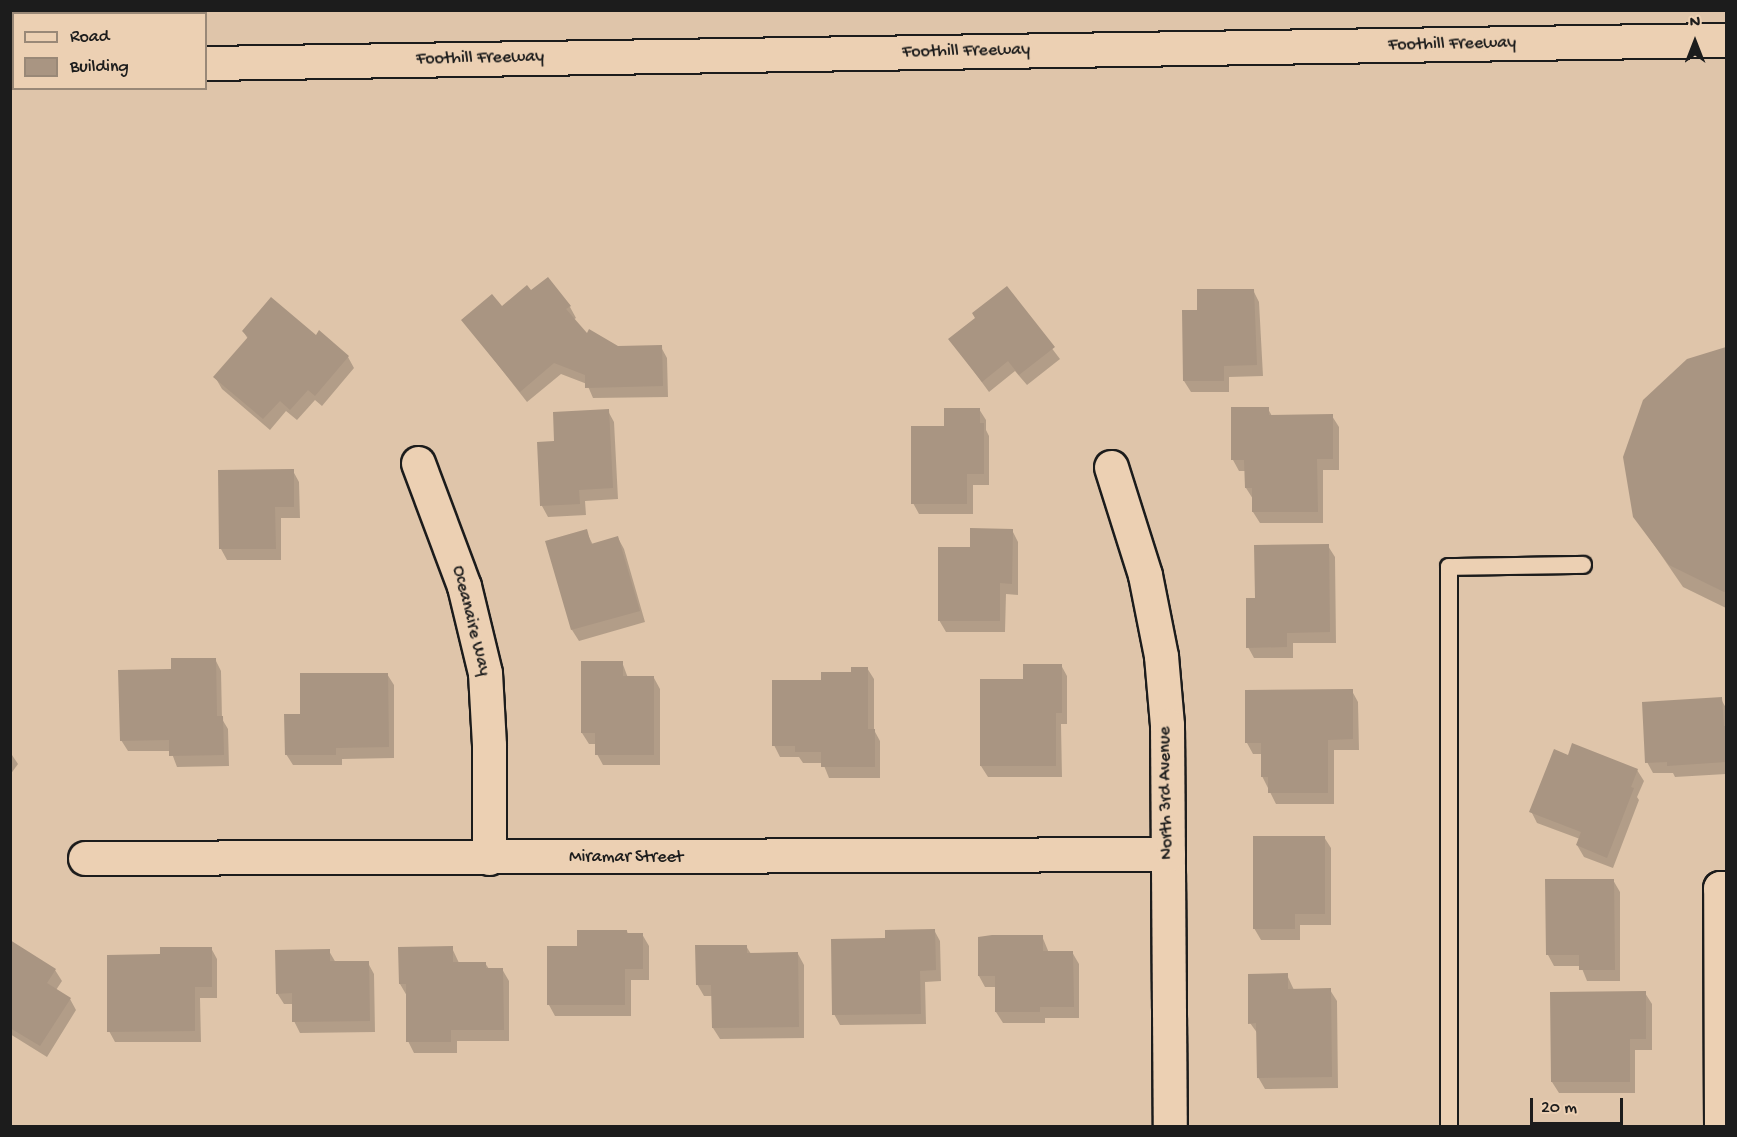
<!DOCTYPE html>
<style>
body{margin:0}
#map{position:relative;width:1737px;height:1137px;overflow:hidden;background:#dfc5aa;font-family:"Gochi Hand",sans-serif}
div>[style]{position:absolute}
.shadow>*{inset:0;background:#0003}
.building>*{inset:0;background:#a99582}
.roads{filter:drop-shadow(2px 0 #1c1c1c) drop-shadow(-2px 0 #1c1c1c) drop-shadow(0 2px #1c1c1c) drop-shadow(0 -2px #1c1c1c)}
.lane>*{height:16px;margin:-8px;padding:0 8px;transform-origin:8px;border-radius:8px;background:#ecd0b3}
.street>*{height:33px;margin:-16.5px;padding:0 16.5px;transform-origin:16.5px;border-radius:16.5px;background:#ecd0b3}
.highway>*{height:33px;margin:-16.5px;padding:0 16.5px;transform-origin:16.5px;border-radius:16.5px;background:#ecd0b3}
span{translate:-50% -50%;white-space:nowrap;text-align:center;line-height:1.15;-webkit-text-stroke:6px #ecd0b3;paint-order:stroke}
.street-label{font-size:18px;color:#1c1c1c}
.frame{position:absolute;inset:0;border:12px solid #1c1c1c;pointer-events:none}
.legend{position:absolute;left:12px;top:12px;width:195px;height:78px;box-sizing:border-box;background:#ecd0b3;border:2px solid #987;margin:0;padding:8px 10px;list-style:none;font-size:18px;color:#1c1c1c}
.legend li{display:flex;align-items:center;gap:12px;height:30px}
.legend b{width:30px;border:2px solid #987}
.north{position:absolute;left:1665px;top:12px;width:60px;height:60px;-webkit-text-stroke:4px #ecd0b3;paint-order:stroke;rotate:0deg;font-size:16px;font-weight:700;line-height:24px;text-align:center;color:#1c1c1c}
.north::after{content:'';display:block;margin:auto;width:21px;height:27px;background:#1c1c1c;clip-path:polygon(50% 0,100% 100%,50% 72%,0 100%)}
.scale{position:absolute;left:1530px;top:1098px;width:93px;height:27px;box-sizing:border-box;border:3px solid #1c1c1c;border-top:0;padding-left:8px;font-size:18px;line-height:21px;white-space:nowrap;color:#1c1c1c;-webkit-text-stroke:4px #ecd0b3;paint-order:stroke}
</style>
<div id="map">
<div class="shadow">
<i style="clip-path:polygon(1006px 288px,1060px 359px,1027px 385px,1015px 371px,989px 392px,950px 339px,976px 318px)"></i>
<i style="clip-path:polygon(1253px 290px,1259px 302px,1263px 376px,1229px 377px,1229px 392px,1191px 392px,1184px 381px,1198px 311px)"></i>
<i style="clip-path:polygon(531px 292px,570px 307px,576px 318px,573px 320px,588px 335px,618px 347px,661px 347px,667px 358px,668px 397px,593px 398px,587px 384px,561px 374px,527px 402px,463px 320px,502px 308px)"></i>
<i style="clip-path:polygon(243px 331px,316px 337px,348px 357px,354px 368px,322px 406px,315px 400px,297px 420px,286px 411px,270px 430px,222px 389px,215px 377px,248px 339px)"></i>
<i style="clip-path:polygon(1726px 349px,1726px 608px,1683px 587px,1635px 517px,1687px 360px)"></i>
<i style="clip-path:polygon(979px 409px,986px 420px,986px 430px,989px 436px,989px 485px,973px 485px,973px 514px,919px 514px,913px 503px,945px 428px)"></i>
<i style="clip-path:polygon(1232px 409px,1268px 409px,1272px 416px,1332px 416px,1339px 427px,1339px 470px,1323px 470px,1323px 523px,1260px 523px,1253px 512px,1253px 499px,1246px 488px,1246px 471px,1239px 471px,1233px 460px)"></i>
<i style="clip-path:polygon(608px 411px,614px 422px,618px 499px,585px 501px,586px 515px,548px 517px,542px 506px,556px 443px)"></i>
<i style="clip-path:polygon(293px 471px,299px 482px,300px 518px,281px 518px,281px 560px,227px 560px,221px 549px,220px 472px)"></i>
<i style="clip-path:polygon(1012px 530px,1018px 542px,1018px 595px,1006px 594px,1005px 632px,946px 632px,939px 620px,972px 549px)"></i>
<i style="clip-path:polygon(586px 531px,593px 545px,618px 538px,624px 549px,645px 622px,579px 641px,572px 630px)"></i>
<i style="clip-path:polygon(1328px 546px,1335px 557px,1336px 643px,1293px 643px,1293px 658px,1254px 658px,1248px 647px,1256px 600px)"></i>
<i style="clip-path:polygon(215px 659px,221px 671px,222px 719px,228px 729px,229px 766px,177px 767px,171px 751px,128px 751px,121px 740px,172px 670px)"></i>
<i style="clip-path:polygon(582px 662px,622px 662px,628px 678px,654px 678px,660px 689px,660px 765px,603px 765px,597px 754px,597px 744px,589px 744px,582px 733px)"></i>
<i style="clip-path:polygon(1061px 665px,1067px 676px,1067px 724px,1061px 724px,1062px 777px,988px 777px,981px 766px,1025px 680px)"></i>
<i style="clip-path:polygon(867px 668px,874px 679px,874px 730px,880px 741px,880px 778px,829px 778px,823px 763px,803px 763px,799px 757px,780px 757px,774px 745px,823px 681px)"></i>
<i style="clip-path:polygon(387px 674px,394px 685px,394px 758px,342px 759px,342px 765px,293px 765px,286px 754px,302px 716px)"></i>
<i style="clip-path:polygon(1352px 691px,1358px 702px,1359px 750px,1334px 750px,1334px 804px,1276px 804px,1262px 776px,1262px 754px,1253px 754px,1247px 743px)"></i>
<i style="clip-path:polygon(1721px 699px,1726px 708px,1726px 774px,1675px 777px,1673px 773px,1653px 773px,1647px 762px)"></i>
<i style="clip-path:polygon(10px 752px,18px 764px,10px 775px)"></i>
<i style="clip-path:polygon(1637px 770px,1644px 781px,1637px 797px,1639px 800px,1613px 868px,1584px 857px,1577px 845px,1580px 839px,1537px 823px,1531px 811px)"></i>
<i style="clip-path:polygon(1324px 837px,1331px 848px,1331px 925px,1300px 925px,1300px 940px,1261px 940px,1254px 928px)"></i>
<i style="clip-path:polygon(1613px 880px,1620px 892px,1620px 981px,1587px 981px,1581px 966px,1554px 966px,1548px 955px,1547px 881px)"></i>
<i style="clip-path:polygon(934px 930px,940px 941px,941px 981px,925px 982px,926px 1024px,840px 1025px,834px 1014px,887px 939px)"></i>
<i style="clip-path:polygon(627px 931px,628px 934px,642px 934px,649px 946px,649px 980px,631px 980px,631px 1016px,555px 1016px,549px 1005px,579px 948px)"></i>
<i style="clip-path:polygon(1042px 936px,1049px 953px,1072px 952px,1079px 964px,1079px 1018px,1045px 1018px,1045px 1023px,1003px 1023px,996px 1012px,996px 987px,985px 987px,979px 976px)"></i>
<i style="clip-path:polygon(10px 942px,55px 970px,62px 981px,56px 990px,70px 999px,76px 1010px,47px 1057px,10px 1034px)"></i>
<i style="clip-path:polygon(746px 946px,751px 954px,798px 954px,804px 965px,804px 1038px,720px 1039px,713px 1028px,713px 996px,704px 996px,697px 984px)"></i>
<i style="clip-path:polygon(211px 948px,217px 959px,217px 998px,200px 998px,201px 1042px,115px 1042px,109px 1031px,161px 956px)"></i>
<i style="clip-path:polygon(452px 948px,459px 963px,485px 963px,489px 969px,502px 969px,509px 981px,509px 1041px,457px 1041px,457px 1053px,414px 1053px,408px 1041px,407px 996px,400px 984px)"></i>
<i style="clip-path:polygon(329px 951px,336px 963px,368px 963px,374px 974px,375px 1032px,300px 1033px,294px 1021px,294px 1004px,284px 1004px,277px 993px)"></i>
<i style="clip-path:polygon(1287px 975px,1294px 990px,1330px 990px,1337px 1001px,1338px 1088px,1265px 1089px,1258px 1077px,1258px 1034px,1250px 1023px)"></i>
<i style="clip-path:polygon(1552px 993px,1645px 993px,1652px 1004px,1652px 1050px,1635px 1050px,1635px 1093px,1559px 1093px,1552px 1082px)"></i>
</div>
<div class="building">
<i style="clip-path:polygon(548px 277px,571px 306px,566px 309px,587px 333px,589px 329px,618px 346px,662px 345px,663px 386px,585px 388px,585px 375px,554px 363px,520px 392px,461px 320px,492px 294px,502px 306px,527px 285px,531px 290px)"></i>
<i style="clip-path:polygon(1007px 286px,1055px 347px,1019px 375px,1008px 361px,982px 382px,948px 339px,975px 318px,972px 313px)"></i>
<i style="clip-path:polygon(1197px 289px,1254px 289px,1257px 365px,1224px 366px,1224px 381px,1183px 381px,1182px 310px,1197px 310px)"></i>
<i style="clip-path:polygon(271px 297px,316px 335px,319px 330px,349px 356px,315px 396px,308px 390px,290px 410px,280px 401px,263px 419px,213px 377px,248px 337px,242px 331px)"></i>
<i style="clip-path:polygon(1726px 347px,1726px 591px,1724px 592px,1669px 565px,1633px 517px,1623px 457px,1643px 400px,1687px 359px)"></i>
<i style="clip-path:polygon(1231px 407px,1269px 407px,1269px 415px,1333px 414px,1333px 459px,1317px 459px,1318px 512px,1252px 512px,1252px 488px,1245px 488px,1244px 460px,1231px 460px)"></i>
<i style="clip-path:polygon(944px 408px,980px 408px,980px 423px,984px 423px,984px 474px,967px 474px,967px 504px,911px 504px,911px 426px,944px 426px)"></i>
<i style="clip-path:polygon(609px 409px,613px 488px,579px 490px,580px 504px,540px 506px,537px 442px,554px 441px,553px 412px)"></i>
<i style="clip-path:polygon(294px 469px,294px 507px,275px 507px,276px 549px,219px 549px,218px 470px)"></i>
<i style="clip-path:polygon(970px 528px,1013px 529px,1012px 584px,1000px 583px,1000px 621px,938px 621px,938px 547px,970px 547px)"></i>
<i style="clip-path:polygon(587px 529px,591px 544px,618px 536px,640px 611px,571px 630px,545px 541px)"></i>
<i style="clip-path:polygon(1329px 544px,1330px 632px,1287px 633px,1287px 647px,1246px 648px,1246px 598px,1255px 598px,1254px 545px)"></i>
<i style="clip-path:polygon(171px 658px,216px 658px,217px 716px,223px 716px,224px 755px,169px 756px,169px 740px,120px 741px,118px 670px,171px 669px)"></i>
<i style="clip-path:polygon(581px 661px,623px 661px,623px 676px,654px 676px,654px 755px,595px 755px,595px 733px,581px 733px)"></i>
<i style="clip-path:polygon(1023px 664px,1062px 664px,1062px 713px,1056px 713px,1056px 766px,980px 766px,980px 679px,1023px 679px)"></i>
<i style="clip-path:polygon(851px 667px,868px 667px,868px 729px,875px 729px,875px 767px,821px 767px,821px 752px,795px 752px,795px 746px,772px 746px,772px 680px,821px 680px,821px 672px,851px 672px)"></i>
<i style="clip-path:polygon(300px 673px,388px 673px,389px 747px,336px 748px,336px 755px,285px 755px,284px 714px,300px 714px)"></i>
<i style="clip-path:polygon(1353px 689px,1353px 739px,1328px 740px,1328px 793px,1268px 793px,1268px 777px,1261px 777px,1261px 743px,1245px 743px,1245px 690px)"></i>
<i style="clip-path:polygon(1722px 697px,1724px 726px,1726px 726px,1726px 762px,1667px 766px,1667px 762px,1645px 763px,1642px 702px)"></i>
<i style="clip-path:polygon(1572px 743px,1638px 769px,1631px 787px,1634px 788px,1607px 858px,1576px 845px,1581px 832px,1529px 812px,1554px 749px,1568px 755px)"></i>
<i style="clip-path:polygon(1253px 836px,1325px 836px,1325px 914px,1295px 914px,1295px 929px,1253px 929px)"></i>
<i style="clip-path:polygon(1545px 879px,1614px 879px,1615px 970px,1579px 970px,1579px 955px,1546px 955px)"></i>
<i style="clip-path:polygon(935px 929px,936px 970px,920px 971px,921px 1014px,832px 1015px,831px 939px,885px 938px,885px 930px)"></i>
<i style="clip-path:polygon(577px 930px,627px 930px,627px 933px,643px 933px,643px 969px,625px 969px,625px 1005px,547px 1005px,547px 946px,577px 946px)"></i>
<i style="clip-path:polygon(992px 935px,1043px 935px,1043px 951px,1073px 951px,1074px 1007px,1040px 1007px,1040px 1012px,995px 1012px,995px 976px,978px 976px,978px 937px)"></i>
<i style="clip-path:polygon(10px 940px,56px 969px,47px 983px,71px 998px,40px 1046px,10px 1028px)"></i>
<i style="clip-path:polygon(695px 945px,747px 945px,747px 953px,798px 952px,799px 1027px,712px 1028px,711px 985px,696px 985px)"></i>
<i style="clip-path:polygon(453px 946px,453px 962px,486px 962px,486px 968px,503px 968px,504px 1030px,451px 1030px,451px 1042px,406px 1042px,406px 984px,399px 984px,398px 947px)"></i>
<i style="clip-path:polygon(160px 947px,212px 947px,212px 987px,195px 987px,195px 1031px,107px 1032px,107px 955px,160px 954px)"></i>
<i style="clip-path:polygon(330px 949px,330px 961px,369px 961px,370px 1021px,292px 1022px,292px 993px,276px 994px,275px 950px)"></i>
<i style="clip-path:polygon(1288px 973px,1288px 989px,1331px 988px,1332px 1077px,1257px 1078px,1256px 1023px,1248px 1024px,1248px 974px)"></i>
<i style="clip-path:polygon(1646px 991px,1646px 1039px,1630px 1039px,1630px 1082px,1551px 1082px,1550px 992px)"></i>
</div>
<div class="roads">
<div class="lane">
<i style="left:1449px;top:1126px;width:559px;rotate:-90deg"></i>
<i style="left:1449px;top:567px;width:134px;rotate:-0.9deg"></i>
</div>
<div class="street">
<i style="left:418px;top:463px;width:131px;rotate:69.5deg"></i>
<i style="left:464px;top:586px;width:89px;rotate:76.4deg"></i>
<i style="left:485px;top:673px;width:72px;rotate:86.8deg"></i>
<i style="left:489px;top:745px;width:113px;rotate:90deg"></i>
<i style="left:1111px;top:467px;width:113px;rotate:72.5deg"></i>
<i style="left:1145px;top:575px;width:83px;rotate:78.8deg"></i>
<i style="left:1161px;top:656px;width:69px;rotate:85deg"></i>
<i style="left:1167px;top:725px;width:401px;rotate:89.6deg"></i>
<i style="left:85px;top:858px;width:1083px;rotate:-0.21deg"></i>
<i style="left:1721px;top:1126px;width:238px;rotate:-90.2deg"></i>
<i style="left:1720px;top:888px;width:6px"></i>
</div>
<div class="highway">
<i style="left:206px;top:63px;width:1520px;rotate:-0.87deg"></i>
<i style="left:10px;top:66px;width:4px"></i>
</div>
</div>
<div class="street-label">
<span style="left:1452px;top:45px;rotate:-1deg">Foothill Freeway</span>
<span style="left:966px;top:52px;rotate:-1deg">Foothill Freeway</span>
<span style="left:480px;top:59px;rotate:-1deg">Foothill Freeway</span>
<span style="left:470px;top:621px;rotate:76deg">Oceanaire Way</span>
<span style="left:1167px;top:793px;rotate:-91deg">North 3rd Avenue</span>
<span style="left:626px;top:858px">Miramar Street</span>
</div>
<div class="frame"></div>
<ul class="legend">
<li><b style="height:8px;background:#ecd0b3"></b>Road</li>
<li><b style="height:16px;background:#a99582"></b>Building</li>
</ul>
<div class="north">N</div>
<div class="scale">20 m</div>
</div>
